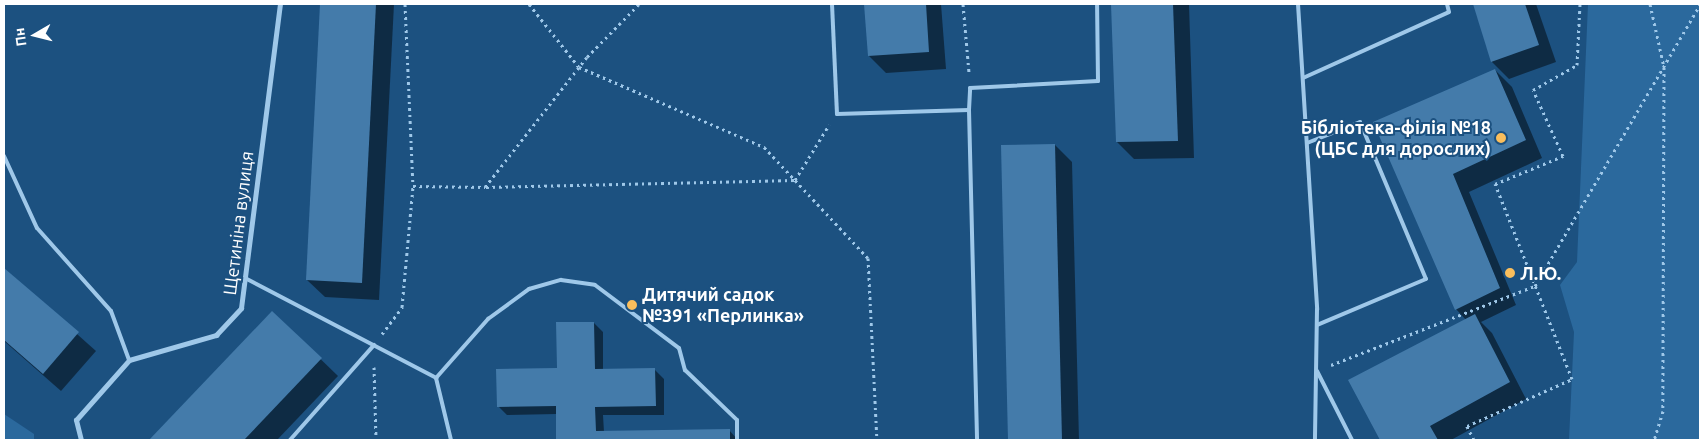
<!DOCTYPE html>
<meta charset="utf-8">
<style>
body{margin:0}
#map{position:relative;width:1704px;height:444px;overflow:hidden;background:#1c5180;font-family:Ubuntu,sans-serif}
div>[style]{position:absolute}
.green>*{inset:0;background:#2b699d}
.shadow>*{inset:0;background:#0007}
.building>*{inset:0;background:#447baa}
.path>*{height:3px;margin-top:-1.5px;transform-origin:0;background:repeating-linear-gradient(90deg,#9fc8e9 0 2.5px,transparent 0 6.5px)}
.lane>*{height:4px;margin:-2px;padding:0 2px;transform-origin:2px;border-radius:2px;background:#9fc8e9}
.street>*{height:5px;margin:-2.5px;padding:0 2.5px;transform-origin:2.5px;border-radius:2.5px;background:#9fc8e9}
.dots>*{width:14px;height:14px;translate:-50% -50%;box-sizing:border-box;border:2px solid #1c5180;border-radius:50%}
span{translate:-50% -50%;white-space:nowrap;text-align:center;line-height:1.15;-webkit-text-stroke:4px #1c5180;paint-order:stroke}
.poi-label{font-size:18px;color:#fff;font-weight:700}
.right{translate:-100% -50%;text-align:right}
.left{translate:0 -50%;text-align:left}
.street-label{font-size:18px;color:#fff}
.frame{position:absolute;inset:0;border:5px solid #fff;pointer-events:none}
.north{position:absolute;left:10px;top:10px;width:50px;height:50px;-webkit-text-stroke:4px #1c5180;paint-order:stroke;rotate:262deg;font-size:14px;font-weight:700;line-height:20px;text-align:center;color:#fff}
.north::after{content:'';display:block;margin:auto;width:18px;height:22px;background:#fff;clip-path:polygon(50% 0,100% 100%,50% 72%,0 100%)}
</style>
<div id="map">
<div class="green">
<i style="clip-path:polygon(1588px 4px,1700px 4px,1700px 440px,1569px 440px,1574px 332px,1560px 285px,1577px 262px)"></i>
<i style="clip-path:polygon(4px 414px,34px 434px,34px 440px,4px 440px)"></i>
</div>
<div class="shadow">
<i style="clip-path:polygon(321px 4px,394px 4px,379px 300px,325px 297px,307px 280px)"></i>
<i style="clip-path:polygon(866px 4px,941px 4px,946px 69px,886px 73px,869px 56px)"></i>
<i style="clip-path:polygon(1113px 4px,1189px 4px,1194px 158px,1134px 159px,1117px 142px)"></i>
<i style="clip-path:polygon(1474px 4px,1536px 4px,1556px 62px,1509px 79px,1492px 62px)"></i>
<i style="clip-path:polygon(1495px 70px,1512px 87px,1542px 158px,1469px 192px,1516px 305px,1481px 322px,1492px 333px,1526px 399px,1451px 440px,1382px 440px,1350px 381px,1466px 320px,1456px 309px,1375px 123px)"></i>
<i style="clip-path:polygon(1055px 145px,1072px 162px,1079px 440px,1009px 440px,1002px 146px)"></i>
<i style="clip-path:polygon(4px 269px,96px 351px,61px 391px,4px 341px)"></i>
<i style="clip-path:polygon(272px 312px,338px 376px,277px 440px,151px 440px)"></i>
<i style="clip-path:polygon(594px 323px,603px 332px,603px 370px,655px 370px,664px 379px,664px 415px,603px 415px,604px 432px,729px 430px,738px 440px,558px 440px,557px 414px,507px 415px,498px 406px,558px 370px)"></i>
</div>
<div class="building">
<i style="clip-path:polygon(320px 4px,376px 4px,362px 283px,306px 280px)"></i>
<i style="clip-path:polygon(864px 4px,926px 4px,929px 52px,868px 56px)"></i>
<i style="clip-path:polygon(1111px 4px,1173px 4px,1178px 141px,1116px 142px)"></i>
<i style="clip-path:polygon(1473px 4px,1525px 4px,1539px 45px,1491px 62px)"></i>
<i style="clip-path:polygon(1495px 69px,1526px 140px,1453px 174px,1500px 288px,1455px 310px,1373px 122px)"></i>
<i style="clip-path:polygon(1055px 144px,1062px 440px,1008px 440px,1001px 145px)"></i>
<i style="clip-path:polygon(4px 268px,79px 332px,43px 374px,4px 340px)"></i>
<i style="clip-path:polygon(272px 311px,322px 358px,244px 440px,149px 440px)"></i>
<i style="clip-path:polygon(1475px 314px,1510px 382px,1430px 426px,1438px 440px,1380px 440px,1348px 380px)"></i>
<i style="clip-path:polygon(556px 322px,594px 322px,595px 369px,655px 368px,656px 406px,595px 407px,596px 431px,730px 429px,730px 440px,556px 440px,556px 406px,497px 407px,496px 369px,557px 368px)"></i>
</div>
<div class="path">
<i style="left:405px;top:4px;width:181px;rotate:87.5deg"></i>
<i style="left:529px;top:4px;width:80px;rotate:51.6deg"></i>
<i style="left:579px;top:67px;width:202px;rotate:23.4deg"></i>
<i style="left:764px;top:147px;width:152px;rotate:46.9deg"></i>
<i style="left:868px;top:258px;width:182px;rotate:87.2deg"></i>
<i style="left:963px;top:4px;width:69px;rotate:85deg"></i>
<i style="left:1650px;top:4px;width:65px;rotate:77.5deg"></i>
<i style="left:1664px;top:67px;width:344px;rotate:90.2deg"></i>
<i style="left:1663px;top:411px;width:30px;rotate:107deg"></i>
<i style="left:486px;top:187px;width:309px;rotate:-1.3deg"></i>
<i style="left:795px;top:180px;width:65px;rotate:-58.3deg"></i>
<i style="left:382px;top:334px;width:34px;rotate:-53deg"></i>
<i style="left:402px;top:307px;width:121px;rotate:-84.8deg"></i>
<i style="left:413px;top:186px;width:72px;rotate:0.8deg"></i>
<i style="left:485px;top:187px;width:165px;rotate:-51.9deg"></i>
<i style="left:587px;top:57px;width:74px;rotate:-45.5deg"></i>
<i style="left:1331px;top:365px;width:219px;rotate:-21.2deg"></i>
<i style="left:1535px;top:286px;width:326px;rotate:-59.6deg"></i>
<i style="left:374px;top:367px;width:73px;rotate:88.4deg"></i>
<i style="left:1474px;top:440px;width:16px;rotate:-117deg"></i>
<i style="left:1467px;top:426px;width:115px;rotate:-24.1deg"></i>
<i style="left:1572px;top:379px;width:210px;rotate:-111.5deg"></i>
<i style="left:1495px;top:184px;width:74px;rotate:-22.4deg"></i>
<i style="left:1563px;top:156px;width:72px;rotate:-114.4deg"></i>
<i style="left:1533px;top:90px;width:51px;rotate:-29.6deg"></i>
<i style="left:1577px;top:65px;width:61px;rotate:-87.2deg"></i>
</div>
<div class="lane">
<i style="left:832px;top:4px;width:110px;rotate:87.4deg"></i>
<i style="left:837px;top:114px;width:132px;rotate:-1.7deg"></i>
<i style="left:969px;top:110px;width:330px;rotate:88.6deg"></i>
<i style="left:1298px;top:4px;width:306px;rotate:86.4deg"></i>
<i style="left:1317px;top:309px;width:131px;rotate:90.9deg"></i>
<i style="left:1303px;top:78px;width:160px;rotate:-24.3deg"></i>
<i style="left:1449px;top:12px;width:8px;rotate:-104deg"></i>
<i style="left:969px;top:110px;width:22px;rotate:-87deg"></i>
<i style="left:970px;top:88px;width:128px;rotate:-3.1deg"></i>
<i style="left:1098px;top:81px;width:77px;rotate:-90.7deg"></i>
<i style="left:1307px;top:143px;width:57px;rotate:-21.6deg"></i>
<i style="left:1360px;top:122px;width:170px;rotate:67.2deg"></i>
<i style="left:1426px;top:279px;width:118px;rotate:157.1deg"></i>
<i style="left:4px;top:156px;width:79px;rotate:65.4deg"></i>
<i style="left:37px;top:228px;width:111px;rotate:48.3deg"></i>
<i style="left:111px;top:311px;width:52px;rotate:69.8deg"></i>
<i style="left:245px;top:278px;width:216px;rotate:27.6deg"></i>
<i style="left:436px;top:378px;width:64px;rotate:76.4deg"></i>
<i style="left:1317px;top:371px;width:77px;rotate:63.1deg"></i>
<i style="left:436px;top:378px;width:79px;rotate:-48.6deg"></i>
<i style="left:488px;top:319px;width:51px;rotate:-36.2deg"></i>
<i style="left:529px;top:289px;width:33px;rotate:-16deg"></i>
<i style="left:561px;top:280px;width:34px;rotate:8deg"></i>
<i style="left:595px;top:285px;width:105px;rotate:36.9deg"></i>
<i style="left:679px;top:348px;width:23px;rotate:75deg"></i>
<i style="left:685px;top:370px;width:72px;rotate:43.9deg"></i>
<i style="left:737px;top:420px;width:20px;rotate:90deg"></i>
<i style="left:290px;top:440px;width:127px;rotate:-48.5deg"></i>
</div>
<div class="street">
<i style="left:81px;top:440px;width:21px;rotate:-104deg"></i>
<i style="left:76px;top:420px;width:80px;rotate:-48.5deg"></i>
<i style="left:129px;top:360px;width:91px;rotate:-16deg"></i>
<i style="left:216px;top:335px;width:37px;rotate:-47deg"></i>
<i style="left:241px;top:308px;width:306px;rotate:-82.7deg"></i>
</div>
<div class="dots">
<i style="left:1501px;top:138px;background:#fabe5c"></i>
<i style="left:1510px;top:273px;background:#fabe5c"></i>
<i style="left:632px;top:305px;background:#fabe5c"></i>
</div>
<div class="poi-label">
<span class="right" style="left:1491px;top:138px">Бібліотека-філія №18<br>(ЦБС для дорослих)</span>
<span class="left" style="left:1520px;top:273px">Л.Ю.</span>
<span class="left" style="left:642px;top:305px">Дитячий садок<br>№391 «Перлинка»</span>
</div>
<div class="street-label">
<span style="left:238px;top:223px;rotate:-83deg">Щетиніна вулиця</span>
</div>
<div class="frame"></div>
<div class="north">Пн</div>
</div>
